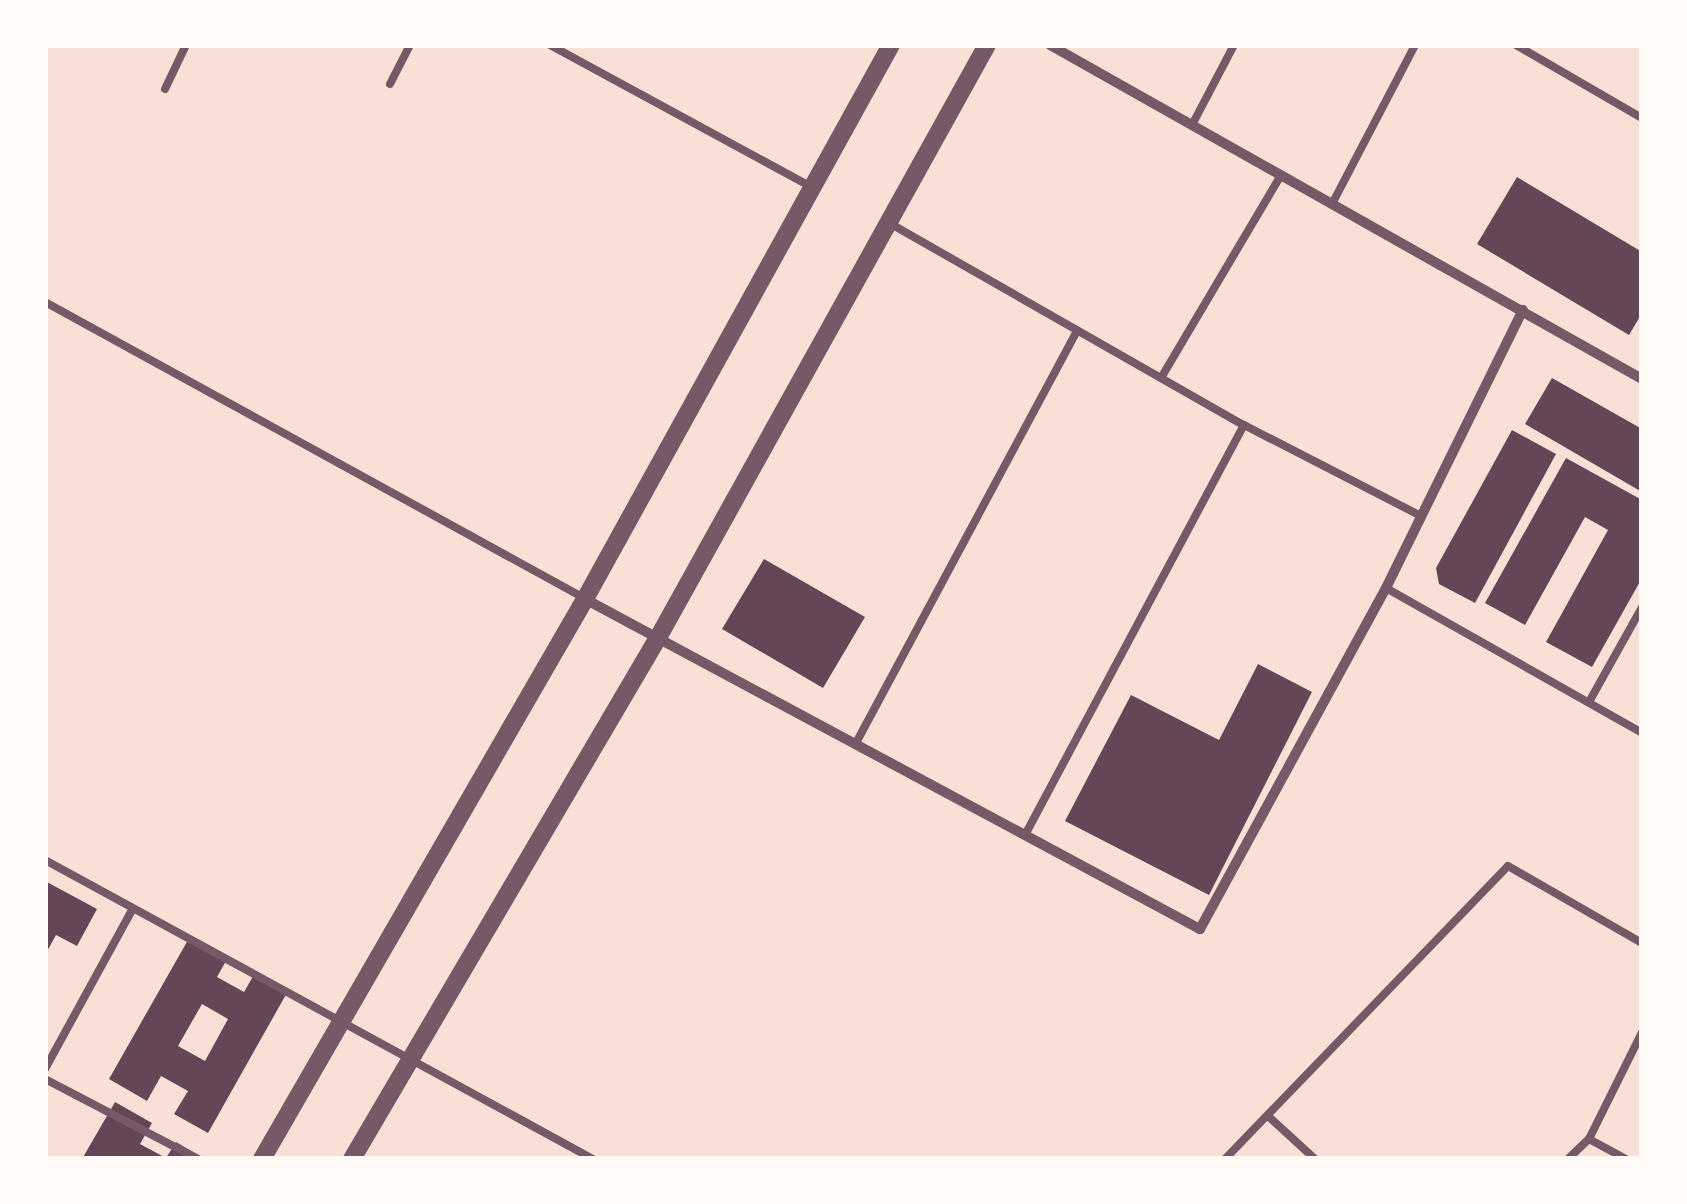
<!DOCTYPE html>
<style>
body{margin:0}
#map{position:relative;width:1687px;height:1204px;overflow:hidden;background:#f7e1d7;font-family:"Alegreya Sans",sans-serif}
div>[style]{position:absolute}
.building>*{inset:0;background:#644757}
.service>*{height:8px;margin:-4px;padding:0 4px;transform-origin:4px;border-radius:4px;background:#755966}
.minor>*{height:10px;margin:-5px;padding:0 5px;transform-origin:5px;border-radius:5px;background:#755966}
.tertiary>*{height:18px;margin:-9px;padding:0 9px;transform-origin:9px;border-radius:9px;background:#755966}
span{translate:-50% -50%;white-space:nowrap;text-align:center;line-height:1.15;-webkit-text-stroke:10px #fffaf5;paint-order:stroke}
.frame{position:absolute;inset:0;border:48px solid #fffaf5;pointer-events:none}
</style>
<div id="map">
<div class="building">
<i style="clip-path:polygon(1517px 177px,1642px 252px,1642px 313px,1629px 335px,1477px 244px)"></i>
<i style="clip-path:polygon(1552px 378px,1642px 429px,1642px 492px,1525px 424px)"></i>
<i style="clip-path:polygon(1512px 430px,1556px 454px,1475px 603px,1439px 584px,1436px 568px)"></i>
<i style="clip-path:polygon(1566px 458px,1642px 500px,1642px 578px,1592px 667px,1546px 642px,1608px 530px,1585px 517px,1525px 625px,1485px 603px)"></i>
<i style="clip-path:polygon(764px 559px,865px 617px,823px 688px,722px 629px)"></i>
<i style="clip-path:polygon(1258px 664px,1312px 692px,1209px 895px,1065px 821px,1131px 695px,1219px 740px)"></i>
<i style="clip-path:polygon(45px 881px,97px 909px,77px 946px,56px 935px,45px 955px)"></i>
<i style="clip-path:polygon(evenodd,188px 940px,226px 961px,217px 977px,244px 992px,255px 973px,288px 991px,208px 1133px,174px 1114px,188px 1091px,161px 1076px,147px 1101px,109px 1079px,188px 940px,202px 1004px,228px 1019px,205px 1061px,178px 1046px,202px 1004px)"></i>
<i style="clip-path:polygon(115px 1102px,152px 1123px,140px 1144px,166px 1158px,176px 1142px,205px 1159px,82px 1159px)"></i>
</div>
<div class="service">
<i style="left:550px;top:45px;width:297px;rotate:28.5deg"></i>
<i style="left:1516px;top:45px;width:146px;rotate:30.1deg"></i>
<i style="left:390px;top:84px;width:44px;rotate:-62.9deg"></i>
<i style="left:165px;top:89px;width:49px;rotate:-64.5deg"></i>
<i style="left:1192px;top:125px;width:90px;rotate:-62.3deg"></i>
<i style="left:1332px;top:204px;width:179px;rotate:-62.4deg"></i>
<i style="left:891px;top:224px;width:406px;rotate:29.7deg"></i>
<i style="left:1244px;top:425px;width:199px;rotate:27.2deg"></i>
<i style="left:45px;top:302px;width:615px;rotate:28.77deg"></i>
<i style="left:1161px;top:378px;width:236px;rotate:-59.4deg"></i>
<i style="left:1386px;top:588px;width:294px;rotate:29.5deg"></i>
<i style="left:1589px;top:702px;width:109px;rotate:-60.8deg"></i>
<i style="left:856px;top:743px;width:468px;rotate:-61.8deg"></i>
<i style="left:1025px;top:835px;width:465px;rotate:-61.9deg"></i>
<i style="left:45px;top:860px;width:624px;rotate:28.62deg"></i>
<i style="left:45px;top:1069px;width:183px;rotate:-61.3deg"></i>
<i style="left:45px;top:1079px;width:173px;rotate:27.6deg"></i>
<i style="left:1268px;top:1116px;width:64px;rotate:42.5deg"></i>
<i style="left:1589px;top:1139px;width:119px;rotate:-63.6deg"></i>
<i style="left:1225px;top:1159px;width:407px;rotate:-46deg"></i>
<i style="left:1508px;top:866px;width:155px;rotate:29.9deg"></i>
<i style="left:1568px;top:1159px;width:29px;rotate:-44deg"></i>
<i style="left:1589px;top:1139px;width:42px;rotate:28.4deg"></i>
</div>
<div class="minor">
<i style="left:1050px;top:45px;width:680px;rotate:29.43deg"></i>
<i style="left:585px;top:599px;width:698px;rotate:28.22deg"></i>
<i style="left:1200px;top:929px;width:388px;rotate:-61.4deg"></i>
<i style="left:1386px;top:588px;width:310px;rotate:-63.8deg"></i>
</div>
<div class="tertiary">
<i style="left:262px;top:1159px;width:646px;rotate:-60.02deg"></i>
<i style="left:585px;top:599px;width:633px;rotate:-61.09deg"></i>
<i style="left:352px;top:1159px;width:606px;rotate:-59.59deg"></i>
<i style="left:659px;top:636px;width:676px;rotate:-60.97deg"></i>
</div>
<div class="frame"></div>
</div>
